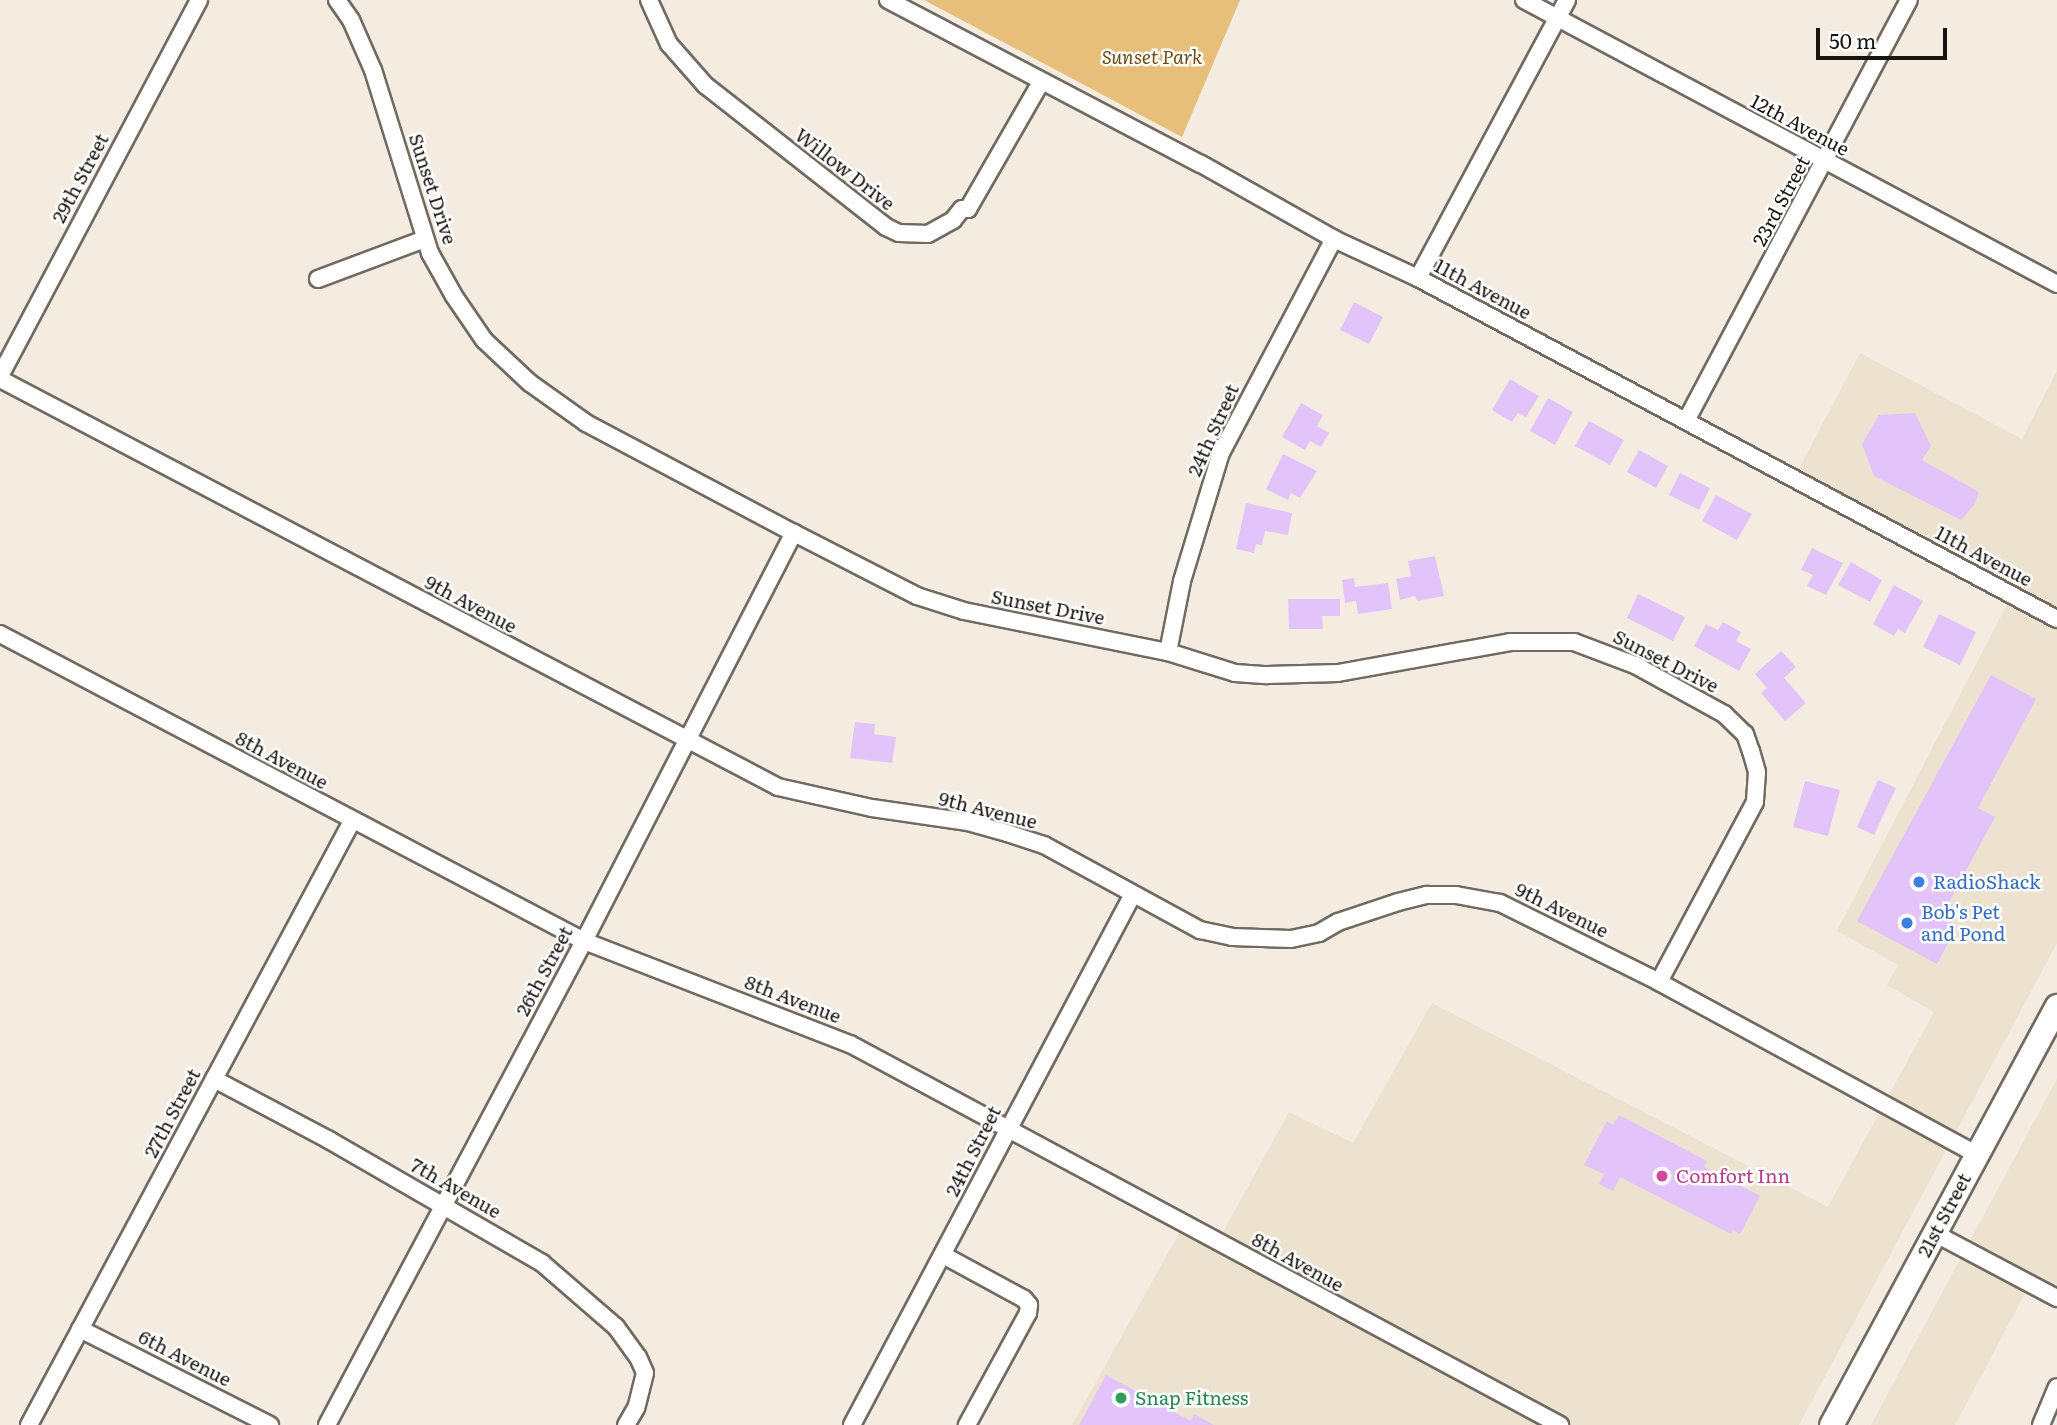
<!DOCTYPE html>
<style>
body{margin:0}
#map{position:relative;width:2057px;height:1425px;overflow:hidden;background:#f4ece1;font-family:Literata,serif}
div>[style]{position:absolute}
.built>*{inset:0;background:#ede1cf}
.green>*{inset:0;background:#e8be7b}
.building>*{inset:0;background:#e2c3fa}
.roads{filter:drop-shadow(2px 0 #716a60) drop-shadow(-2px 0 #716a60) drop-shadow(0 2px #716a60) drop-shadow(0 -2px #716a60)}
.minor>*{height:16px;margin:-8px;padding:0 8px;transform-origin:8px;border-radius:8px;background:#fff}
.primary>*{height:23px;margin:-11.5px;padding:0 11.5px;transform-origin:11.5px;border-radius:11.5px;background:#fff}
.dots>*{width:19px;height:19px;translate:-50% -50%;box-sizing:border-box;border:4px solid #fff;border-radius:50%}
span{translate:-50% -50%;white-space:nowrap;text-align:center;line-height:1.15;-webkit-text-stroke:5px #fff;paint-order:stroke}
.park-label{font-size:19px;color:#6b4d17;font-style:italic}
.street-label{font-size:19px;color:#181511}
.shop-label{font-size:19px;color:#366cbe}
.left{translate:0 -50%;text-align:left}
.hotel-label{font-size:19px;color:#b23c85}
.leisure-label{font-size:19px;color:#27864d}
.scale{position:absolute;left:1816px;top:28px;width:131px;height:32px;box-sizing:border-box;border:4px solid #181511;border-top:0;padding-left:9px;font-size:21px;line-height:24px;white-space:nowrap;color:#181511;-webkit-text-stroke:5px #fff;paint-order:stroke}
</style>
<div id="map">
<div class="built">
<i style="clip-path:polygon(1860px 353px,2022px 439px,2057px 371px,2057px 943px,1799px 1425px,1072px 1425px,1185px 1223px,1218px 1241px,1289px 1112px,1353px 1143px,1432px 1003px,1828px 1207px,1934px 1012px,1887px 985px,1898px 965px,1837px 931px,2012px 595px,1794px 478px)"></i>
<i style="clip-path:polygon(2057px 1079px,2057px 1298px,2030px 1284px,1955px 1425px,1871px 1425px)"></i>
</div>
<div class="green">
<i style="clip-path:polygon(924px 0,1240px 0,1182px 137px)"></i>
</div>
<div class="building">
<i style="clip-path:polygon(1354px 302px,1383px 317px,1369px 344px,1340px 330px)"></i>
<i style="clip-path:polygon(1510px 379px,1539px 396px,1526px 417px,1518px 413px,1512px 422px,1492px 410px)"></i>
<i style="clip-path:polygon(1548px 398px,1573px 412px,1555px 445px,1530px 431px)"></i>
<i style="clip-path:polygon(1301px 403px,1323px 415px,1317px 426px,1329px 433px,1321px 447px,1310px 441px,1305px 450px,1282px 437px)"></i>
<i style="clip-path:polygon(1915px 413px,1931px 446px,1922px 460px,1979px 492px,1974px 505px,1961px 520px,1874px 476px,1862px 444px,1879px 415px)"></i>
<i style="clip-path:polygon(1589px 421px,1624px 440px,1610px 465px,1575px 446px)"></i>
<i style="clip-path:polygon(1639px 450px,1668px 466px,1656px 488px,1627px 472px)"></i>
<i style="clip-path:polygon(1283px 454px,1317px 471px,1300px 498px,1291px 493px,1288px 500px,1266px 489px)"></i>
<i style="clip-path:polygon(1680px 473px,1710px 488px,1699px 510px,1669px 495px)"></i>
<i style="clip-path:polygon(1716px 495px,1752px 514px,1737px 540px,1702px 521px)"></i>
<i style="clip-path:polygon(1246px 503px,1292px 513px,1288px 535px,1265px 531px,1262px 545px,1256px 544px,1254px 553px,1236px 549px)"></i>
<i style="clip-path:polygon(1812px 548px,1843px 563px,1826px 595px,1807px 586px,1813px 575px,1801px 570px)"></i>
<i style="clip-path:polygon(1435px 556px,1444px 596px,1417px 601px,1415px 596px,1400px 600px,1396px 579px,1411px 576px,1408px 561px)"></i>
<i style="clip-path:polygon(1851px 562px,1882px 580px,1870px 602px,1838px 585px)"></i>
<i style="clip-path:polygon(1354px 578px,1355px 587px,1388px 583px,1392px 609px,1358px 614px,1356px 601px,1345px 603px,1342px 580px)"></i>
<i style="clip-path:polygon(1894px 585px,1923px 601px,1905px 633px,1898px 629px,1894px 636px,1873px 624px)"></i>
<i style="clip-path:polygon(1638px 594px,1685px 617px,1673px 641px,1627px 618px)"></i>
<i style="clip-path:polygon(1288px 599px,1340px 599px,1340px 616px,1322px 616px,1323px 629px,1289px 629px)"></i>
<i style="clip-path:polygon(1939px 614px,1976px 632px,1960px 665px,1923px 647px)"></i>
<i style="clip-path:polygon(1723px 622px,1741px 632px,1736px 641px,1751px 649px,1739px 671px,1694px 646px,1706px 624px,1718px 630px)"></i>
<i style="clip-path:polygon(1781px 651px,1796px 667px,1784px 678px,1806px 703px,1785px 721px,1761px 693px,1767px 688px,1755px 674px)"></i>
<i style="clip-path:polygon(1991px 675px,2036px 699px,1978px 808px,1995px 817px,1941px 917px,1957px 926px,1937px 964px,1857px 921px)"></i>
<i style="clip-path:polygon(855px 722px,875px 724px,874px 734px,896px 737px,892px 763px,850px 758px)"></i>
<i style="clip-path:polygon(1878px 780px,1896px 788px,1874px 835px,1857px 827px)"></i>
<i style="clip-path:polygon(1805px 781px,1840px 790px,1828px 836px,1793px 827px)"></i>
<i style="clip-path:polygon(1619px 1115px,1707px 1161px,1704px 1167px,1760px 1196px,1740px 1234px,1733px 1230px,1731px 1234px,1620px 1177px,1613px 1191px,1599px 1184px,1604px 1174px,1584px 1165px,1607px 1121px,1613px 1125px)"></i>
<i style="clip-path:polygon(1106px 1375px,1191px 1421px,1194px 1414px,1214px 1425px,1079px 1425px)"></i>
</div>
<div class="roads">
<div class="minor">
<i style="left:337px;top:0;width:24px;rotate:55deg"></i>
<i style="left:351px;top:20px;width:55px;rotate:66.3deg"></i>
<i style="left:373px;top:70px;width:192px;rotate:72.7deg"></i>
<i style="left:430px;top:253px;width:49px;rotate:60.8deg"></i>
<i style="left:454px;top:296px;width:53px;rotate:55.7deg"></i>
<i style="left:484px;top:340px;width:63px;rotate:43.1deg"></i>
<i style="left:530px;top:383px;width:69px;rotate:35.5deg"></i>
<i style="left:586px;top:423px;width:235px;rotate:27.9deg"></i>
<i style="left:794px;top:533px;width:138px;rotate:27.1deg"></i>
<i style="left:917px;top:596px;width:49px;rotate:17.7deg"></i>
<i style="left:964px;top:611px;width:208px;rotate:11.4deg"></i>
<i style="left:1168px;top:652px;width:70px;rotate:17.4deg"></i>
<i style="left:1235px;top:673px;width:32px;rotate:4deg"></i>
<i style="left:1267px;top:675px;width:71px;rotate:-1.6deg"></i>
<i style="left:1338px;top:673px;width:175px;rotate:-10.2deg"></i>
<i style="left:1510px;top:642px;width:64px"></i>
<i style="left:1574px;top:642px;width:65px;rotate:20.7deg"></i>
<i style="left:1635px;top:665px;width:102px;rotate:28.8deg"></i>
<i style="left:1724px;top:714px;width:29px;rotate:44deg"></i>
<i style="left:1745px;top:734px;width:18px;rotate:71deg"></i>
<i style="left:1751px;top:751px;width:22px;rotate:74deg"></i>
<i style="left:1757px;top:772px;width:30px;rotate:94deg"></i>
<i style="left:1755px;top:802px;width:204px;rotate:118.1deg"></i>
<i style="left:649px;top:0;width:48px;rotate:65.6deg"></i>
<i style="left:669px;top:44px;width:55px;rotate:48.7deg"></i>
<i style="left:705px;top:85px;width:230px;rotate:38.1deg"></i>
<i style="left:886px;top:227px;width:14px;rotate:25deg"></i>
<i style="left:899px;top:233px;width:29px;rotate:2deg"></i>
<i style="left:928px;top:234px;width:29px;rotate:-29deg"></i>
<i style="left:953px;top:220px;width:14px;rotate:-51deg"></i>
<i style="left:962px;top:209px;width:6px"></i>
<i style="left:968px;top:209px;width:146px;rotate:-60.1deg"></i>
<i style="left:888px;top:0;width:353px;rotate:27.7deg"></i>
<i style="left:1201px;top:164px;width:153px;rotate:29.4deg"></i>
<i style="left:1334px;top:239px;width:93px;rotate:24.9deg"></i>
<i style="left:1418px;top:278px;width:724px;rotate:28.09deg"></i>
<i style="left:1524px;top:0;width:604px;rotate:28.05deg"></i>
<i style="left:1418px;top:278px;width:315px;rotate:-61.8deg"></i>
<i style="left:318px;top:279px;width:114px;rotate:-20.5deg"></i>
<i style="left:0;top:376px;width:425px;rotate:-62.1deg"></i>
<i style="left:0;top:379px;width:878px;rotate:27.67deg"></i>
<i style="left:778px;top:787px;width:96px;rotate:12.6deg"></i>
<i style="left:872px;top:808px;width:97px;rotate:8.3deg"></i>
<i style="left:968px;top:822px;width:41px;rotate:15.8deg"></i>
<i style="left:1007px;top:833px;width:39px;rotate:18deg"></i>
<i style="left:1044px;top:845px;width:178px;rotate:28.6deg"></i>
<i style="left:1200px;top:930px;width:33px;rotate:12deg"></i>
<i style="left:1232px;top:937px;width:59px;rotate:1.9deg"></i>
<i style="left:1291px;top:939px;width:29px;rotate:-12deg"></i>
<i style="left:1319px;top:933px;width:22px;rotate:-30deg"></i>
<i style="left:1338px;top:922px;width:63px;rotate:-18.4deg"></i>
<i style="left:1398px;top:902px;width:30px;rotate:-14deg"></i>
<i style="left:1427px;top:895px;width:29px"></i>
<i style="left:1456px;top:895px;width:45px;rotate:10.3deg"></i>
<i style="left:1500px;top:903px;width:178px;rotate:26.4deg"></i>
<i style="left:1659px;top:982px;width:361px;rotate:28.5deg"></i>
<i style="left:1686px;top:421px;width:476px;rotate:-62.1deg"></i>
<i style="left:0;top:634px;width:660px;rotate:27.73deg"></i>
<i style="left:584px;top:941px;width:285px;rotate:21.2deg"></i>
<i style="left:850px;top:1044px;width:806px;rotate:28.22deg"></i>
<i style="left:1168px;top:652px;width:72px;rotate:-78.8deg"></i>
<i style="left:1182px;top:581px;width:134px;rotate:-73.1deg"></i>
<i style="left:1221px;top:453px;width:242px;rotate:-62.2deg"></i>
<i style="left:214px;top:1079px;width:130px;rotate:27.9deg"></i>
<i style="left:329px;top:1140px;width:246px;rotate:30deg"></i>
<i style="left:542px;top:1263px;width:98px;rotate:40.9deg"></i>
<i style="left:616px;top:1327px;width:37px;rotate:54deg"></i>
<i style="left:638px;top:1357px;width:17px;rotate:66deg"></i>
<i style="left:645px;top:1373px;width:36px;rotate:104deg"></i>
<i style="left:636px;top:1408px;width:20px;rotate:120deg"></i>
<i style="left:1934px;top:1233px;width:139px;rotate:27.9deg"></i>
<i style="left:943px;top:1255px;width:92px;rotate:28.5deg"></i>
<i style="left:1024px;top:1299px;width:8px;rotate:50deg"></i>
<i style="left:1029px;top:1305px;width:8px;rotate:97deg"></i>
<i style="left:1028px;top:1313px;width:128px;rotate:118.6deg"></i>
<i style="left:80px;top:1329px;width:213px;rotate:26.8deg"></i>
<i style="left:29px;top:1425px;width:685px;rotate:-61.86deg"></i>
<i style="left:327px;top:1425px;width:548px;rotate:-62.03deg"></i>
<i style="left:584px;top:941px;width:459px;rotate:-62.8deg"></i>
<i style="left:852px;top:1425px;width:599px;rotate:-62.11deg"></i>
<i style="left:2041px;top:1425px;width:41px;rotate:-67.2deg"></i>
</div>
<div class="primary">
<i style="left:1831px;top:1425px;width:476px;rotate:-61.7deg"></i>
</div>
</div>
<div class="dots">
<i style="left:1919px;top:882px;background:#3f7fe0"></i>
<i style="left:1907px;top:923px;background:#3f7fe0"></i>
<i style="left:1662px;top:1176px;background:#d1479c"></i>
<i style="left:1121px;top:1398px;background:#2e9e5b"></i>
</div>
<div class="park-label">
<span style="left:1152px;top:57px">Sunset Park</span>
</div>
<div class="street-label">
<span style="left:1800px;top:125px;rotate:28deg">12th Avenue</span>
<span style="left:845px;top:169px;rotate:38deg">Willow Drive</span>
<span style="left:80px;top:178px;rotate:-62deg">29th Street</span>
<span style="left:433px;top:189px;rotate:72deg">Sunset Drive</span>
<span style="left:1781px;top:201px;rotate:-62deg">23rd Street</span>
<span style="left:1483px;top:289px;rotate:28deg">11th Avenue</span>
<span style="left:1213px;top:430px;rotate:-66deg">24th Street</span>
<span style="left:1984px;top:556px;rotate:28deg">11th Avenue</span>
<span style="left:471px;top:604px;rotate:28deg">9th Avenue</span>
<span style="left:1048px;top:607px;rotate:11deg">Sunset Drive</span>
<span style="left:1666px;top:661px;rotate:27deg">Sunset Drive</span>
<span style="left:282px;top:760px;rotate:28deg">8th Avenue</span>
<span style="left:988px;top:810px;rotate:14deg">9th Avenue</span>
<span style="left:1562px;top:910px;rotate:26deg">9th Avenue</span>
<span style="left:544px;top:971px;rotate:-62deg">26th Street</span>
<span style="left:793px;top:999px;rotate:21deg">8th Avenue</span>
<span style="left:172px;top:1113px;rotate:-62deg">27th Street</span>
<span style="left:973px;top:1151px;rotate:-63deg">24th Street</span>
<span style="left:456px;top:1188px;rotate:30deg">7th Avenue</span>
<span style="left:1944px;top:1215px;rotate:-62deg">21st Street</span>
<span style="left:1298px;top:1262px;rotate:29deg">8th Avenue</span>
<span style="left:185px;top:1358px;rotate:27deg">6th Avenue</span>
</div>
<div class="shop-label">
<span class="left" style="left:1933px;top:882px">RadioShack</span>
<span class="left" style="left:1921px;top:923px">Bob's Pet<br>and Pond</span>
</div>
<div class="hotel-label">
<span class="left" style="left:1676px;top:1176px">Comfort Inn</span>
</div>
<div class="leisure-label">
<span class="left" style="left:1135px;top:1398px">Snap Fitness</span>
</div>
<div class="scale">50 m</div>
</div>
